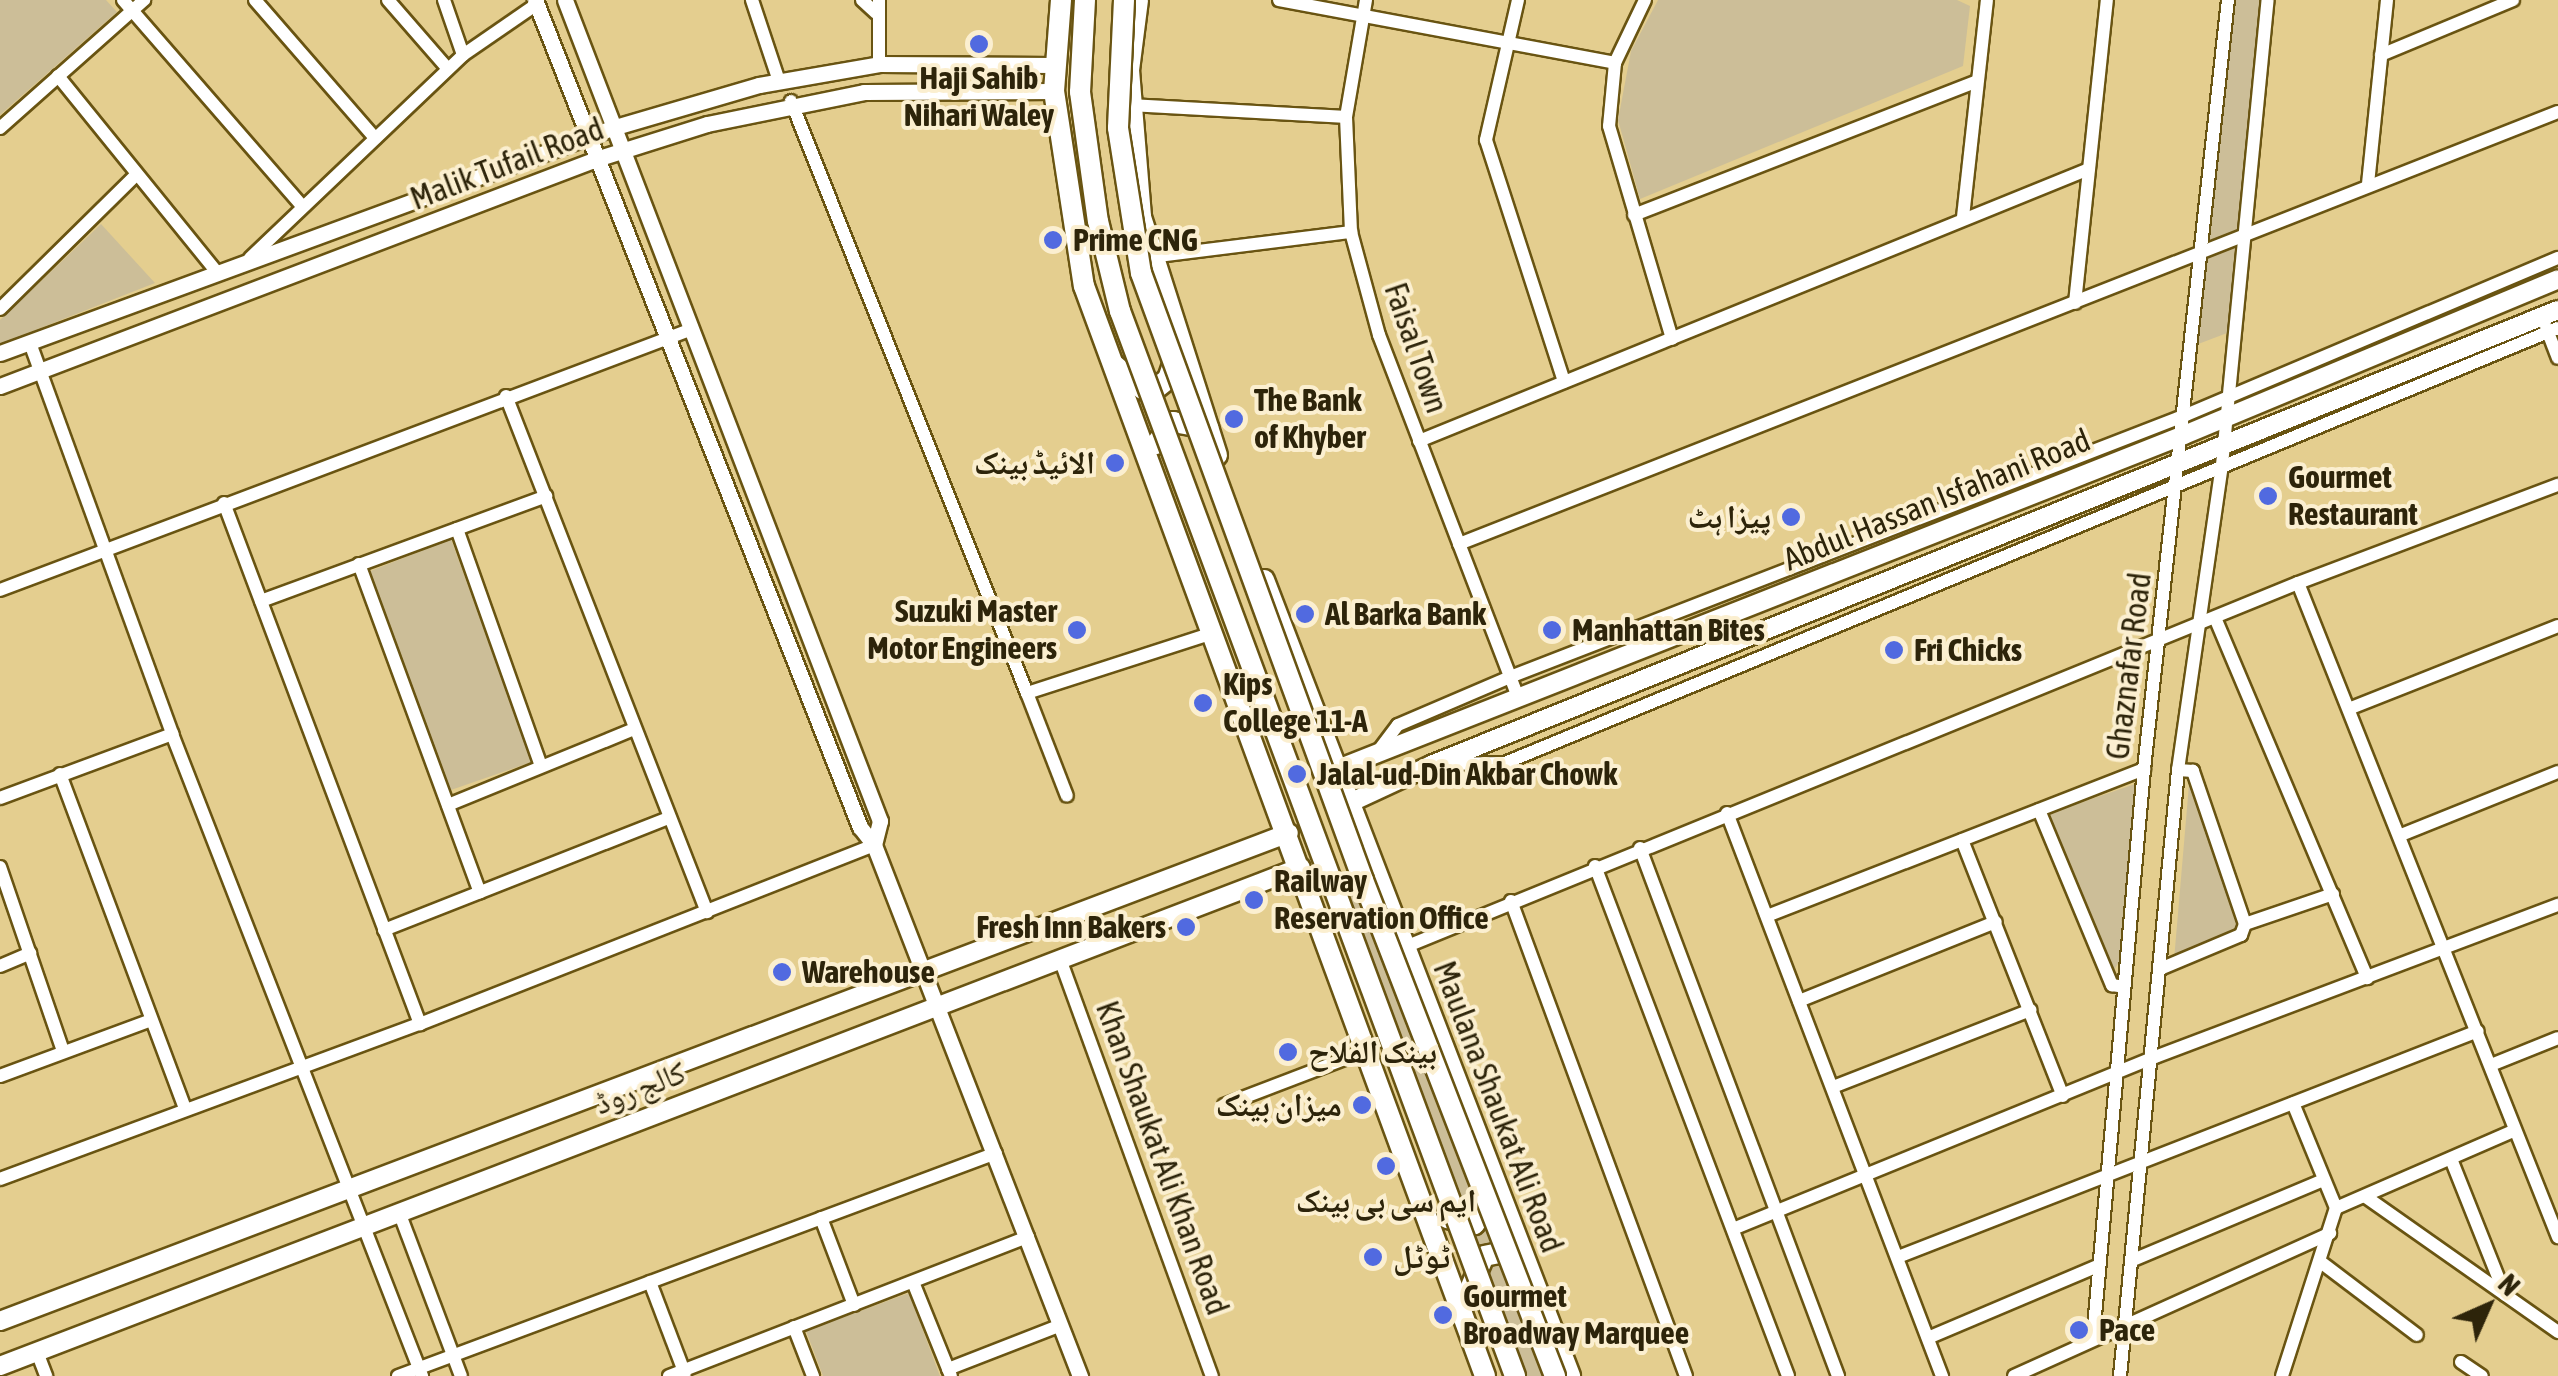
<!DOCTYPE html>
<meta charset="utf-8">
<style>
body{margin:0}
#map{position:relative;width:2558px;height:1376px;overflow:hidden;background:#e4ce8f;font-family:"Asap Condensed","Noto Naskh Arabic",sans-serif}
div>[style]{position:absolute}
.green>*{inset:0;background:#ccbe98}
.roads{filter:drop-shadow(2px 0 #695412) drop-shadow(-2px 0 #695412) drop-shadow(0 2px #695412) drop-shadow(0 -2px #695412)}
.minor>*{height:12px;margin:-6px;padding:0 6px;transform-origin:6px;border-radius:6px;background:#fff}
.tertiary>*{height:15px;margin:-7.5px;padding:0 7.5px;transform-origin:7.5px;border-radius:7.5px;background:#fff}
.secondary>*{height:18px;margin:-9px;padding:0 9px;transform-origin:9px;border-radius:9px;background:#fff}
.primary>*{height:20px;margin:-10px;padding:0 10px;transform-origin:10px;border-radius:10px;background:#fff}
.bridges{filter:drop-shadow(2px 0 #695412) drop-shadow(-2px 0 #695412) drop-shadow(0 2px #695412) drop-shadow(0 -2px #695412)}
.primary-bridge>*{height:20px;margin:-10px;padding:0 10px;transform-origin:10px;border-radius:10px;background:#fff}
.dots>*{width:28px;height:28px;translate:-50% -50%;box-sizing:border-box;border:5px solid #fbefd0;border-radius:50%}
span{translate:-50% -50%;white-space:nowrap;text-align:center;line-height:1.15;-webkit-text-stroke:8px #fbefd0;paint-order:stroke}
.poi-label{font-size:32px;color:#2d240a;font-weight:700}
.left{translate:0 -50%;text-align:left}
.right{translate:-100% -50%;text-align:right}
.street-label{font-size:32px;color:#2d240a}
.north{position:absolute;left:2438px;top:1256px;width:100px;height:100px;-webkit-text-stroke:8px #fbefd0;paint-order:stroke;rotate:45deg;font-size:28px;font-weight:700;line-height:40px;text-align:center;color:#2d240a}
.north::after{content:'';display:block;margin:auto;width:35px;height:45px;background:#2d240a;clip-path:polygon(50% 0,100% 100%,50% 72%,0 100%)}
</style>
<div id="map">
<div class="green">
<i style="clip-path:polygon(0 0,106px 0,117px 12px,0 115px)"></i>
<i style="clip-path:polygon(1658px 0,1957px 0,1970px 6px,1963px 66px,1640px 199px,1618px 120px,1631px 51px)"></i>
<i style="clip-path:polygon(2228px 0,2266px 0,2235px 330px,2193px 346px)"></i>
<i style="clip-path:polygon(101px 224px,155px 283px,0 344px,0 320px)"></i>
<i style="clip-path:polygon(451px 539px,532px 762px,451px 790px,368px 572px)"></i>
<i style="clip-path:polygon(2190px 773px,2240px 930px,2174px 960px)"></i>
<i style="clip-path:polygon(2135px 784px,2121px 959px,2112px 973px,2045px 815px)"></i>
<i style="clip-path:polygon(1336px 867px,1352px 882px,1543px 1376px,1516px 1376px)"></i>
<i style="clip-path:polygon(909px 1293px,940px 1376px,823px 1376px,806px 1331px)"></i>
</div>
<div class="roads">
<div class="minor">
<i style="left:123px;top:0;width:274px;rotate:49deg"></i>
<i style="left:255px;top:0;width:183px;rotate:49deg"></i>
<i style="left:388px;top:0;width:91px;rotate:49deg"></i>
<i style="left:444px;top:0;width:58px;rotate:70.9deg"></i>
<i style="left:752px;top:0;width:85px;rotate:71.6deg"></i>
<i style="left:862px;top:0;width:19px;rotate:43deg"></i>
<i style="left:1279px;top:0;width:342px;rotate:10.6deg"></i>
<i style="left:1366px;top:0;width:119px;rotate:99.7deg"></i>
<i style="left:1346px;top:117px;width:115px;rotate:87.5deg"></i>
<i style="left:1351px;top:232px;width:107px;rotate:74.8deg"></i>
<i style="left:1379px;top:335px;width:390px;rotate:69deg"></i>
<i style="left:1518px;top:0;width:144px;rotate:102.9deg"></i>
<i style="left:1486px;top:140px;width:254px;rotate:72.1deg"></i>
<i style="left:1645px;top:0;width:70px;rotate:115.5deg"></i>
<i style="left:1615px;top:63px;width:63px;rotate:95.4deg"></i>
<i style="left:1609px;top:126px;width:222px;rotate:73.5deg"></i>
<i style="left:2381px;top:55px;width:143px;rotate:-22.6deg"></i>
<i style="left:879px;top:64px;width:64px;rotate:-90deg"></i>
<i style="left:58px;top:76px;width:251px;rotate:51deg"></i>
<i style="left:791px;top:101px;width:637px;rotate:68.27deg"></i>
<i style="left:1027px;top:693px;width:195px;rotate:-17.9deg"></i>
<i style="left:1131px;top:105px;width:215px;rotate:3.2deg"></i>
<i style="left:0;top:128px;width:193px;rotate:-41.6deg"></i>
<i style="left:2368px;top:184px;width:185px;rotate:-84.1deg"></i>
<i style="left:1634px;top:215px;width:368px;rotate:-21.3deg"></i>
<i style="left:1963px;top:217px;width:218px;rotate:-83.7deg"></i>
<i style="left:1150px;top:257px;width:203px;rotate:-7.1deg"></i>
<i style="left:250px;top:258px;width:294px;rotate:-43.6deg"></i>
<i style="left:463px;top:55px;width:90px;rotate:-34.6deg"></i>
<i style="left:2075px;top:303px;width:305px;rotate:-84deg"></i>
<i style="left:0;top:309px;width:192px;rotate:-44.6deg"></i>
<i style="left:2546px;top:327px;width:33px;rotate:69deg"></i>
<i style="left:30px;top:343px;width:416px;rotate:70deg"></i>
<i style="left:172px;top:734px;width:689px;rotate:68.72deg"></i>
<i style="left:506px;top:396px;width:554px;rotate:68.72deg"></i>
<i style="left:1419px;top:441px;width:723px;rotate:-22.1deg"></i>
<i style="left:224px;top:503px;width:557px;rotate:69.38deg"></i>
<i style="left:457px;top:529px;width:251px;rotate:70.5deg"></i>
<i style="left:1459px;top:544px;width:1181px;rotate:-21.46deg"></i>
<i style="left:359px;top:564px;width:350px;rotate:69.8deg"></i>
<i style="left:2298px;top:583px;width:704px;rotate:68.32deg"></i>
<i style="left:0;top:590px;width:740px;rotate:-20.66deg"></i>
<i style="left:261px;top:601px;width:304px;rotate:-20.2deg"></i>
<i style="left:2216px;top:620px;width:389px;rotate:67.1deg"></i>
<i style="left:1027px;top:693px;width:110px;rotate:68.8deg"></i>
<i style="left:2351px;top:708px;width:223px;rotate:-21.6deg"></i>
<i style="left:1376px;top:754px;width:36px;rotate:-53deg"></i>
<i style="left:1398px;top:725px;width:122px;rotate:-23.2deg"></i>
<i style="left:1510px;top:677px;width:725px;rotate:-21.19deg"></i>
<i style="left:2186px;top:415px;width:404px;rotate:-22.9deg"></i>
<i style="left:1443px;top:764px;width:62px;rotate:-0.9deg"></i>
<i style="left:1505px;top:763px;width:1139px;rotate:-22.45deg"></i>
<i style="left:60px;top:774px;width:358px;rotate:69.5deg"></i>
<i style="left:0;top:798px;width:184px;rotate:-20.4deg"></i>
<i style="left:448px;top:805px;width:199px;rotate:-22.2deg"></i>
<i style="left:2039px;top:810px;width:190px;rotate:67.4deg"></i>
<i style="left:2112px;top:985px;width:12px;rotate:9deg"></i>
<i style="left:1727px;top:813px;width:603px;rotate:69.1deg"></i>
<i style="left:2401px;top:835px;width:169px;rotate:-21.9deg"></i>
<i style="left:1962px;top:840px;width:275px;rotate:68.5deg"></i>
<i style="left:1640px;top:848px;width:564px;rotate:69.44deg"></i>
<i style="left:1595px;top:866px;width:545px;rotate:69.27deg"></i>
<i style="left:0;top:867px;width:194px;rotate:71.1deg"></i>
<i style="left:1511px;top:901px;width:506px;rotate:69.78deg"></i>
<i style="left:1767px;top:916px;width:405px;rotate:-21.3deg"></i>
<i style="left:2245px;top:924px;width:93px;rotate:-18.8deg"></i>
<i style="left:384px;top:930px;width:305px;rotate:-21.5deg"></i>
<i style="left:1405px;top:947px;width:964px;rotate:-22.18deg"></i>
<i style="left:2298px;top:583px;width:278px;rotate:-20.7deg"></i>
<i style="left:1060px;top:959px;width:444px;rotate:70deg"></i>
<i style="left:0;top:966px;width:33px;rotate:-23deg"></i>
<i style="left:2160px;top:969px;width:88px;rotate:-22.8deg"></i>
<i style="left:2241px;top:935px;width:12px;rotate:-70deg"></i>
<i style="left:2245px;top:924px;width:162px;rotate:-108.8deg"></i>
<i style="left:2193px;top:771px;width:15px;rotate:-176deg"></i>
<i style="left:1799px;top:1001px;width:212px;rotate:-21.9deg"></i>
<i style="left:2491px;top:1065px;width:72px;rotate:-21.9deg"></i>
<i style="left:0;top:1076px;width:161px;rotate:-20.3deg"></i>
<i style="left:1833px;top:1087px;width:212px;rotate:-21.3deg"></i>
<i style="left:1224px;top:1105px;width:154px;rotate:-20.9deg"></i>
<i style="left:2451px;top:1159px;width:146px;rotate:68.3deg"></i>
<i style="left:0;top:1179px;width:448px;rotate:-20.3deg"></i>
<i style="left:420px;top:1024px;width:488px;rotate:-21.5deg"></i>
<i style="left:2366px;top:1197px;width:235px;rotate:35.1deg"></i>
<i style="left:2336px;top:1208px;width:195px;rotate:-23.5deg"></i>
<i style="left:399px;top:1212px;width:175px;rotate:69.3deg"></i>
<i style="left:821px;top:1218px;width:93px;rotate:69.2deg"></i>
<i style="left:1733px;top:1229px;width:456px;rotate:-22.2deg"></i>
<i style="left:2155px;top:1057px;width:431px;rotate:-20.7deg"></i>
<i style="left:1898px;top:1257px;width:622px;rotate:-21.29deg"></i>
<i style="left:2133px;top:1260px;width:206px;rotate:-22.8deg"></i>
<i style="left:2322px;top:1263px;width:119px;rotate:37.2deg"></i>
<i style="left:650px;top:1282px;width:98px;rotate:69.2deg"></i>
<i style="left:913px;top:1282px;width:101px;rotate:68deg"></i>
<i style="left:794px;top:1327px;width:53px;rotate:68.8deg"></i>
<i style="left:1928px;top:1338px;width:185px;rotate:-23deg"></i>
<i style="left:2093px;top:1338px;width:571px;rotate:-84.88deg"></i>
<i style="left:2144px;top:769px;width:774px;rotate:-83.77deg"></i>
<i style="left:37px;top:1352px;width:26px;rotate:69deg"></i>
<i style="left:2461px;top:1362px;width:25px;rotate:34deg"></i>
<i style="left:948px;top:1369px;width:121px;rotate:-21.3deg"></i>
<i style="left:398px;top:1376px;width:638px;rotate:-20.45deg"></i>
<i style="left:669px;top:1376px;width:385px;rotate:-21.2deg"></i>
<i style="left:2014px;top:1376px;width:347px;rotate:-24.3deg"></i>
<i style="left:2120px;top:1376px;width:609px;rotate:-84.53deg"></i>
<i style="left:2178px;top:770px;width:308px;rotate:-81.8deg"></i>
<i style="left:2222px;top:465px;width:467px;rotate:-84.4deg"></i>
<i style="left:2282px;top:1376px;width:176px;rotate:-72.2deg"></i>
<i style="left:2336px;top:1208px;width:113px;rotate:-112.3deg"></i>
</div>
<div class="tertiary">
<i style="left:535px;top:0;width:889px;rotate:68.55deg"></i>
<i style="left:860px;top:827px;width:23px;rotate:52deg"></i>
<i style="left:874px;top:845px;width:25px;rotate:-76deg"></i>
<i style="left:880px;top:821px;width:879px;rotate:-110.99deg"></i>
<i style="left:0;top:353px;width:652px;rotate:-20.19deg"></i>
<i style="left:612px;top:128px;width:153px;rotate:-16.3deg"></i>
<i style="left:759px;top:85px;width:122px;rotate:-9.9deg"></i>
<i style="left:879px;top:64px;width:175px;rotate:0.3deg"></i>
<i style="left:0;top:386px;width:638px;rotate:-20.85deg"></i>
<i style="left:596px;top:159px;width:116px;rotate:-17.5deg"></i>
<i style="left:707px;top:124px;width:160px;rotate:-11.5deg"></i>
<i style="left:864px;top:92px;width:190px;rotate:-0.3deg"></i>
<i style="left:874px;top:845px;width:570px;rotate:68.8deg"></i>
</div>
<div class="secondary">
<i style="left:1335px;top:770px;width:913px;rotate:-21.53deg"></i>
<i style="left:2184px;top:435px;width:405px;rotate:-22.6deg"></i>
<i style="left:1347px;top:804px;width:93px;rotate:-24.9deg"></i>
<i style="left:1431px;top:765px;width:1215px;rotate:-21.99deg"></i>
<i style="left:0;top:1321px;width:1378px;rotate:-20.74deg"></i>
<i style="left:0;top:1366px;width:1393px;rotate:-20.98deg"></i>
</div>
<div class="primary">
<i style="left:1061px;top:0;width:91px;rotate:94.4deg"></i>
<i style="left:1054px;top:91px;width:197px;rotate:81.3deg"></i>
<i style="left:1084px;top:286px;width:1161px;rotate:69.8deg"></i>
<i style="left:1138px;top:0;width:71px;rotate:97.3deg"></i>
<i style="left:1129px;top:70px;width:147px;rotate:85.3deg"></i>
<i style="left:1141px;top:217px;width:250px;rotate:72.3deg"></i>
<i style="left:1114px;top:365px;width:38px;rotate:40deg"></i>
<i style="left:1143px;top:389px;width:11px;rotate:5deg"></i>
<i style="left:1154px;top:390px;width:18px;rotate:-38deg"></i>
<i style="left:1168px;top:379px;width:28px;rotate:-71deg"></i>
<i style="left:1156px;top:444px;width:28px;rotate:-52deg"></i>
<i style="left:1173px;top:422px;width:36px;rotate:10deg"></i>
<i style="left:1264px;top:580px;width:853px;rotate:68.97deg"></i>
<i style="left:1447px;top:1218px;width:28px;rotate:13deg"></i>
<i style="left:1474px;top:1224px;width:37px;rotate:-47deg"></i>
<i style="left:1462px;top:1308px;width:56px;rotate:-67.1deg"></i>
<i style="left:1484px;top:1256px;width:20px;rotate:-11deg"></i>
<i style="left:1504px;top:1252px;width:20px;rotate:33deg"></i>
</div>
</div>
<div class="bridges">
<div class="primary-bridge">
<i style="left:1085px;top:0;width:92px;rotate:93.1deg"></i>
<i style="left:1080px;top:92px;width:130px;rotate:82.1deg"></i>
<i style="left:1098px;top:221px;width:93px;rotate:76.3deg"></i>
<i style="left:1120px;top:311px;width:1136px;rotate:69.65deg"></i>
<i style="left:1124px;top:0;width:128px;rotate:92.7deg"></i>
<i style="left:1118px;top:128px;width:147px;rotate:81deg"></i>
<i style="left:1141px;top:273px;width:646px;rotate:69.91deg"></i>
<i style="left:1363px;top:880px;width:532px;rotate:68.84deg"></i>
</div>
</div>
<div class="dots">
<i style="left:979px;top:44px;background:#516ae0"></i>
<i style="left:1053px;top:240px;background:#516ae0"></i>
<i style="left:1234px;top:419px;background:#516ae0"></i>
<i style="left:1115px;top:463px;background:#516ae0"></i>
<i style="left:2268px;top:496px;background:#516ae0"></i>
<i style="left:1791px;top:517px;background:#516ae0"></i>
<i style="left:1305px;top:614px;background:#516ae0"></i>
<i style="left:1077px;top:630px;background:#516ae0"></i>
<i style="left:1552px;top:630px;background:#516ae0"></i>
<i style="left:1894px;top:650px;background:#516ae0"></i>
<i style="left:1203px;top:703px;background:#516ae0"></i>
<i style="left:1297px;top:774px;background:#516ae0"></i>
<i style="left:1254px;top:900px;background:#516ae0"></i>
<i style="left:1186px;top:927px;background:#516ae0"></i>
<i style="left:782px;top:972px;background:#516ae0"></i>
<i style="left:1288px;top:1052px;background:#516ae0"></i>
<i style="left:1362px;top:1105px;background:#516ae0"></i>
<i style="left:1386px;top:1166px;background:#516ae0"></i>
<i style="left:1373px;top:1257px;background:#516ae0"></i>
<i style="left:1443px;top:1315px;background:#516ae0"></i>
<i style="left:2079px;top:1330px;background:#516ae0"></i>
</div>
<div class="poi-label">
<span style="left:979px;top:97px">Haji Sahib<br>Nihari Waley</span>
<span class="left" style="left:1073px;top:240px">Prime CNG</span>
<span class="left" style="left:1254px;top:419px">The Bank<br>of Khyber</span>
<span class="right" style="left:1095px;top:463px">الائیڈ بینک</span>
<span class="left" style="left:2288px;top:496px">Gourmet<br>Restaurant</span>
<span class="right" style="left:1771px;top:517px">پیزا ہٹ</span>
<span class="right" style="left:1057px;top:630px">Suzuki Master<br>Motor Engineers</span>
<span class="left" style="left:1325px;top:614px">Al Barka Bank</span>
<span class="left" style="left:1572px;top:630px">Manhattan Bites</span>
<span class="left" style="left:1914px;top:650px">Fri Chicks</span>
<span class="left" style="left:1223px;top:703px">Kips<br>College 11-A</span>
<span class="left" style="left:1317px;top:774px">Jalal-ud-Din Akbar Chowk</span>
<span class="left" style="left:1274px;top:900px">Railway<br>Reservation Office</span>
<span class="right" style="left:1166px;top:927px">Fresh Inn Bakers</span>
<span class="left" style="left:802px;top:972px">Warehouse</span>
<span class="left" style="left:1308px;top:1052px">بینک الفلاح</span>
<span class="right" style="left:1342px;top:1105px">میزان بینک</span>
<span style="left:1386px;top:1201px">ایم سی بی بینک</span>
<span class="left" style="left:1393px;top:1257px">ٹوٹل</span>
<span class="left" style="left:1463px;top:1315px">Gourmet<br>Broadway Marquee</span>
<span class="left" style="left:2099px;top:1330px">Pace</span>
</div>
<div class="street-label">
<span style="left:507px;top:164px;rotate:-21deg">Malik Tufail Road</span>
<span style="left:1416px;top:348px;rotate:71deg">Faisal Town</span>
<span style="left:1937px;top:500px;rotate:-22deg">Abdul Hassan Isfahani Road</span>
<span style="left:2129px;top:666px;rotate:-83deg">Ghaznafar Road</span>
<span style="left:640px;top:1088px;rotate:-21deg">کالج روڈ</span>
<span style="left:1498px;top:1107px;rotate:69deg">Maulana Shaukat Ali Road</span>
<span style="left:1162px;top:1158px;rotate:70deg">Khan Shaukat Ali Khan Road</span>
</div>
<div class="north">N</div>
</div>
